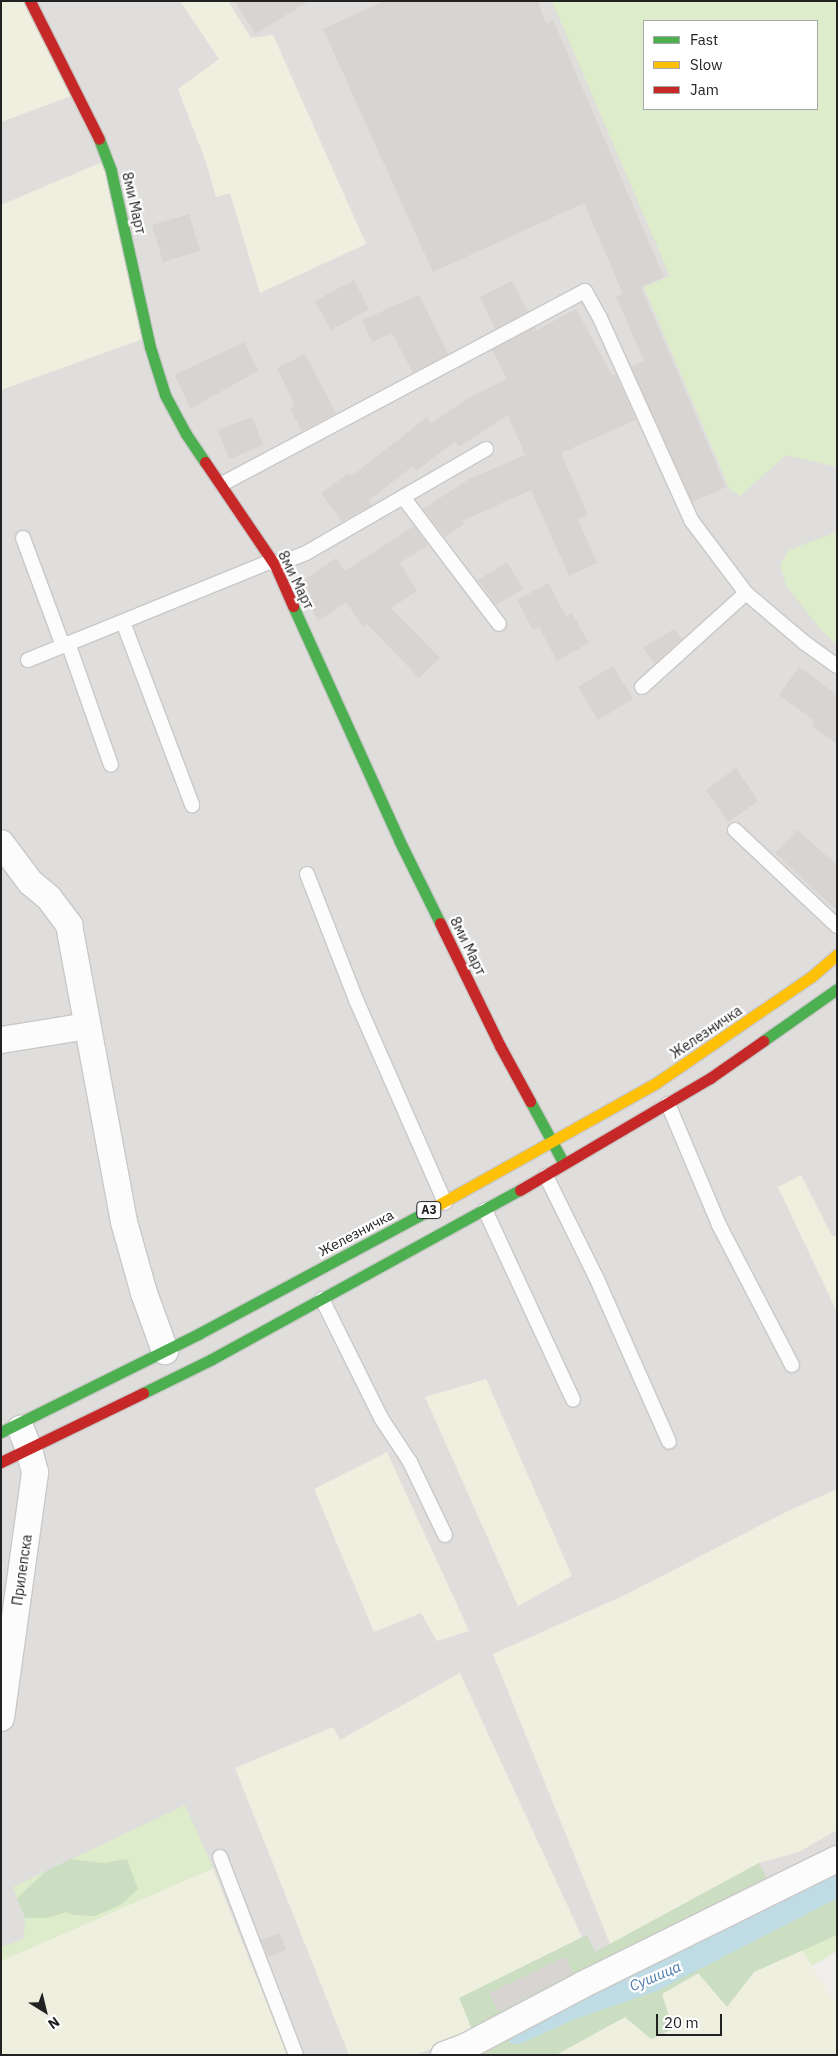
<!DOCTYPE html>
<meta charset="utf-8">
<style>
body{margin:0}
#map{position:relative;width:838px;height:2056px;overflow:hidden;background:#f0eeeb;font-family:"IBM Plex Sans",sans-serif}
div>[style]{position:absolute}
.residential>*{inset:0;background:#dfdedc}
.farmland>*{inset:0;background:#efefdf}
.grass>*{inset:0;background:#ddeccb}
.forest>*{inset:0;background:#cbdec1}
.canal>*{height:24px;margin:-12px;padding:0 12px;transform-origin:12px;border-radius:12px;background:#bfdbe3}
.building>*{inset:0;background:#d7d4d2}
.roads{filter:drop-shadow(1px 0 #c9c8c7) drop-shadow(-1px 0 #c9c8c7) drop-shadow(0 1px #c9c8c7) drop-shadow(0 -1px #c9c8c7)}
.lane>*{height:14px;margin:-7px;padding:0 7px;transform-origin:7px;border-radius:7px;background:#fdfcfc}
.street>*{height:26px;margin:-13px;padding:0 13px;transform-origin:13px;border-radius:13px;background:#fdfcfc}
.fast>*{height:11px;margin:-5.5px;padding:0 5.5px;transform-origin:5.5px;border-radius:5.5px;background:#4caf50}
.slow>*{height:11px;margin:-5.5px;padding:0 5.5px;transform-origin:5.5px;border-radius:5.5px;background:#ffc107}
.jam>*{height:11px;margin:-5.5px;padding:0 5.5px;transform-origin:5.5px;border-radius:5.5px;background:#c62828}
span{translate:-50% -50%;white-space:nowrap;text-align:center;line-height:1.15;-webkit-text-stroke:4.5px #fff;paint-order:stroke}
.shield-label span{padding:1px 4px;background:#fff;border:1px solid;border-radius:4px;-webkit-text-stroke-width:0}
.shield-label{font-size:12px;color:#222;font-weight:700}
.street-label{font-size:14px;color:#222}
.water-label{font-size:15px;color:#4a7aab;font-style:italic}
.frame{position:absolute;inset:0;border:2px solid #222;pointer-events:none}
.legend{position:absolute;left:643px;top:20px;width:175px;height:90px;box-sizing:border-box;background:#fff;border:1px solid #a7a7a7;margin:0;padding:6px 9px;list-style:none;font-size:15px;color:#222}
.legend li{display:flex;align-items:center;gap:10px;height:25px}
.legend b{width:25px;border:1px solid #a7a7a7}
.north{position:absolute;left:20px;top:1986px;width:50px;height:50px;-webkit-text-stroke:4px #fff;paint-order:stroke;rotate:144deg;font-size:14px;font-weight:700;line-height:20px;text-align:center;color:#222}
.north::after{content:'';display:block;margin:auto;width:18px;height:22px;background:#222;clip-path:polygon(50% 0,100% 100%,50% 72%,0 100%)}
.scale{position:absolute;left:656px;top:2014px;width:66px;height:22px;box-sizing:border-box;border:2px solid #222;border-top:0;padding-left:6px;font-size:15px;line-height:18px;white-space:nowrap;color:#222;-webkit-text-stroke:4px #fff;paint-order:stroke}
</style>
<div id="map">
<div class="residential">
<i style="clip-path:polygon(evenodd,1px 1px,837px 1px,837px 1935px,625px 2017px,556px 2055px,1px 2055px,1px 1px,644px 21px,817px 21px,817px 109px,644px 109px,644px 21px)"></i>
</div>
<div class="farmland">
<i style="clip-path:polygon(1px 1px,30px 1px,77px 94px,1px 122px)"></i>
<i style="clip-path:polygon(180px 1px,228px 1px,251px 38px,273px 35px,366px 244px,260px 293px,230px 193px,216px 197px,206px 162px,178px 89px,219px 59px)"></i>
<i style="clip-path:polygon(107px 160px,148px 337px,1px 390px,1px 205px)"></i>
<i style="clip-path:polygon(801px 1175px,832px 1236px,837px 1236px,837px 1312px,778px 1187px)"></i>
<i style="clip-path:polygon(486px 1379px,572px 1576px,518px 1606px,425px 1397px)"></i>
<i style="clip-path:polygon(387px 1452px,469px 1631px,437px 1641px,421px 1613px,374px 1632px,314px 1489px)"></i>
<i style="clip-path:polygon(837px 1489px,837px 1830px,799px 1852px,759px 1863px,610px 1944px,493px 1654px,627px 1594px,786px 1512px)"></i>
<i style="clip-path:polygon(460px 1673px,582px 1937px,460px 1998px,474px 2035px,458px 2038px,415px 2055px,349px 2055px,235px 1768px,333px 1727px,340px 1740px)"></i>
<i style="clip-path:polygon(213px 1868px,287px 2055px,1px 2055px,1px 1961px)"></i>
<i style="clip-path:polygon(802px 1950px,837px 2007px,837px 2055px,556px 2055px,625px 2017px,651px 2039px,673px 2029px,662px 1994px,699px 1973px,727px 2007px,754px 1972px)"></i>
</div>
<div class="grass">
<i style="clip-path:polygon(evenodd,552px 1px,837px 1px,837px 467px,786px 455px,740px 496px,730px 490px,644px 287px,670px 276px,552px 1px,644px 21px,817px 21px,817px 109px,644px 109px,644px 21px)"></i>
<i style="clip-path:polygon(837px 532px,837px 645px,820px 629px,786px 585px,780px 565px,789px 550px)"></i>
<i style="clip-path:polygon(185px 1805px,213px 1868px,1px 1961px,1px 1947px,24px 1939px,25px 1918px,13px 1887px)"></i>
<i style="clip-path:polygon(837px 1935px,837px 1951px,812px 1966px,802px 1950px)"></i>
</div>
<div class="forest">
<i style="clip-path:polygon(837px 1858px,837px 1935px,754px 1972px,727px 2007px,698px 1973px,662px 1994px,673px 2029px,651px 2039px,625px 2017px,556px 2055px,483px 2055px,459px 1998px,587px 1935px,595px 1952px,759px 1863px,774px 1891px)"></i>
<i style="clip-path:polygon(71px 1859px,104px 1863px,127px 1859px,138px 1889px,122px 1904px,95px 1916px,74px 1915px,66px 1912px,47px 1918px,25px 1918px,17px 1898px,46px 1871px)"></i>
</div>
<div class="canal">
<i style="left:517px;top:2032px;width:56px;rotate:-24.3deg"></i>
<i style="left:568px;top:2009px;width:89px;rotate:-19deg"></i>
<i style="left:652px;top:1980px;width:208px;rotate:-27.2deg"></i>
</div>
<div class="building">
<i style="clip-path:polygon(235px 1px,309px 1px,255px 34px)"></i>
<i style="clip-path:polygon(384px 1px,538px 1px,546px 24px,553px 20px,664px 277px,641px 287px,726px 487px,692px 502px,631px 367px,644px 361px,616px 297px,623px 294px,584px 203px,433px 272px,323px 29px)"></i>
<i style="clip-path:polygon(189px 214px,200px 251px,163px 262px,152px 225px)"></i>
<i style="clip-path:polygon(354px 280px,369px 309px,331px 330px,315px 301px)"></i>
<i style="clip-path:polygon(512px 281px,528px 312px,495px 329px,480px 297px)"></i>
<i style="clip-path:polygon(419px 295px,448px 354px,413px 373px,392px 333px,372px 342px,362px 320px)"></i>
<i style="clip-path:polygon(576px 309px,612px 375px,615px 373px,636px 420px,561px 453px,588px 515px,578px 519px,597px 563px,569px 576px,531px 490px,462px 521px,464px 524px,445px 537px,423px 509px,469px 479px,525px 455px,508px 415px,459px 447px,455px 441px,416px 471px,413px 466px,369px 500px,372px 505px,342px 522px,321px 493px,349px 473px,352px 476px,427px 417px,431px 423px,470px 397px,507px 379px,492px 350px,535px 327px,537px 330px)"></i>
<i style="clip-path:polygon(244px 342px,258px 371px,190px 409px,175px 375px)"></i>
<i style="clip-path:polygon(305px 354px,336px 413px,302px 431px,290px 409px,295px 406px,277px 368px)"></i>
<i style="clip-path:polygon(252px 417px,263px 445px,229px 459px,218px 430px)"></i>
<i style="clip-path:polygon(414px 526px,428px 545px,400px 563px,417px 591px,391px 608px,440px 658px,419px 678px,367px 624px,363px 627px,346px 602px,318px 621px,300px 583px,336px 558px,345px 571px)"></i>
<i style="clip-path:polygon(507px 562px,523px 589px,496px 605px,478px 580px)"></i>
<i style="clip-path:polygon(548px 583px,566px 616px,572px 613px,589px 643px,557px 661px,539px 627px,533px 630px,517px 600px)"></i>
<i style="clip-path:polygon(674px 629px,682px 639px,655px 663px,643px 648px)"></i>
<i style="clip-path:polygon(613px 666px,633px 699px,598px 720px,578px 687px)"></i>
<i style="clip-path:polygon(799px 667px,837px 695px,837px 744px,812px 726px,815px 721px,779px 695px)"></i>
<i style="clip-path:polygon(736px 768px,758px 801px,728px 822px,706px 790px)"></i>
<i style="clip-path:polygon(797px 830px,837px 865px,837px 911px,775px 853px)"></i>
<i style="clip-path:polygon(280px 1933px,286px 1950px,268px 1957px,261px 1940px)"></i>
<i style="clip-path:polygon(565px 1957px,573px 1973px,498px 2012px,489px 1993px)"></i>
</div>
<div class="roads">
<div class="lane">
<i style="left:222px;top:484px;width:411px;rotate:-28deg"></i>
<i style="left:585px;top:291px;width:31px;rotate:61deg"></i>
<i style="left:600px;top:318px;width:222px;rotate:65.7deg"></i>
<i style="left:691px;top:520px;width:91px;rotate:53deg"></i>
<i style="left:746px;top:593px;width:77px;rotate:40.3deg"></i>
<i style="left:805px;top:643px;width:39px;rotate:36deg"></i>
<i style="left:403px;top:497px;width:159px;rotate:52.9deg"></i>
<i style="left:23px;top:538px;width:115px;rotate:69.7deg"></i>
<i style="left:275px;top:565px;width:33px;rotate:-21deg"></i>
<i style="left:306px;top:553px;width:208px;rotate:-30deg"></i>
<i style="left:123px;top:622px;width:196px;rotate:69.3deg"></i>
<i style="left:68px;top:643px;width:129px;rotate:70.6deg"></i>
<i style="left:28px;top:660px;width:263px;rotate:-22.1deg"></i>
<i style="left:642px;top:687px;width:140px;rotate:-42.1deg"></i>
<i style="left:735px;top:830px;width:140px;rotate:43.3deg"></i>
<i style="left:307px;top:874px;width:137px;rotate:68.7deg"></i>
<i style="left:357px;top:1002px;width:219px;rotate:66.3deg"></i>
<i style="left:668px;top:1104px;width:131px;rotate:67.1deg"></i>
<i style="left:719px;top:1225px;width:158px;rotate:62.5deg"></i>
<i style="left:546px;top:1176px;width:113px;rotate:63.7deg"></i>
<i style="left:596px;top:1277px;width:180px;rotate:66.1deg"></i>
<i style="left:485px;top:1210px;width:209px;rotate:65.1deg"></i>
<i style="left:322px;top:1299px;width:133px;rotate:63.6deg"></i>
<i style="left:381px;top:1418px;width:53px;rotate:56.6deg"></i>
<i style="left:410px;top:1462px;width:81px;rotate:64.4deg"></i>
<i style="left:220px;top:1857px;width:212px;rotate:69deg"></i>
</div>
<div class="street">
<i style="left:1px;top:843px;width:49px;rotate:53.4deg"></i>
<i style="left:30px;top:882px;width:25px;rotate:40deg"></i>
<i style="left:49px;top:898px;width:34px;rotate:53deg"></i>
<i style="left:69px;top:925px;width:302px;rotate:79.5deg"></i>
<i style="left:124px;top:1222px;width:74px;rotate:74.3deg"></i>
<i style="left:144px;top:1293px;width:62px;rotate:70.1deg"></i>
<i style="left:1px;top:1040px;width:87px;rotate:-9.2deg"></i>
<i style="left:1px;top:1718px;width:248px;rotate:-82.1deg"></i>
<i style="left:35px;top:1472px;width:24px;rotate:-105deg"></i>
<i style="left:29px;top:1449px;width:22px;rotate:-112deg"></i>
<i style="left:444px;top:2055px;width:25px;rotate:-21deg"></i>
<i style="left:467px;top:2046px;width:130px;rotate:-27.9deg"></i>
<i style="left:582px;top:1985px;width:284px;rotate:-26.3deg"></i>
</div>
<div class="fast">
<i style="left:99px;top:139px;width:34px;rotate:69deg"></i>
<i style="left:111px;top:171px;width:180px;rotate:77.5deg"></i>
<i style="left:150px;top:347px;width:50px;rotate:72.6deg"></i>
<i style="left:165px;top:395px;width:44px;rotate:61.7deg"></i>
<i style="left:186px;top:434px;width:34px;rotate:56deg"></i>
<i style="left:293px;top:606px;width:257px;rotate:65.6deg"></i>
<i style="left:399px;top:840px;width:93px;rotate:63.7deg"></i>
<i style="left:763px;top:1041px;width:90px;rotate:-35.1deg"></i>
<i style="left:530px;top:1101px;width:69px;rotate:61.6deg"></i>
<i style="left:143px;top:1393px;width:77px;rotate:-26.2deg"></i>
<i style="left:212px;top:1359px;width:351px;rotate:-28.8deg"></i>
<i style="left:1px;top:1432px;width:222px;rotate:-26.4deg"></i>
<i style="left:200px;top:1333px;width:260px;rotate:-28.2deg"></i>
</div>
<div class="slow">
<i style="left:429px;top:1210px;width:260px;rotate:-29.2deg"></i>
<i style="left:656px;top:1083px;width:188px;rotate:-34.4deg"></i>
<i style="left:811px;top:977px;width:35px;rotate:-41deg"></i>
</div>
<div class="jam">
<i style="left:30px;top:1px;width:154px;rotate:63.4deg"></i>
<i style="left:205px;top:462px;width:125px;rotate:55.8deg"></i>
<i style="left:275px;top:565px;width:45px;rotate:66.3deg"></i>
<i style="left:440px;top:923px;width:137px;rotate:64deg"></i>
<i style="left:500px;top:1046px;width:63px;rotate:61.4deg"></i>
<i style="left:520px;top:1190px;width:221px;rotate:-30.5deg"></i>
<i style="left:710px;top:1078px;width:65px;rotate:-34.9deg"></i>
<i style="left:1px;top:1462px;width:158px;rotate:-25.9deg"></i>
</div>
</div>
<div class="shield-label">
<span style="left:429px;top:1210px">A3</span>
</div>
<div class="street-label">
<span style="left:134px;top:203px;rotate:77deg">8ми Март</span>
<span style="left:296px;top:580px;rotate:64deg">8ми Март</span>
<span style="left:468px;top:946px;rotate:64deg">8ми Март</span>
<span style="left:706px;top:1032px;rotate:-34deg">Железничка</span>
<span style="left:356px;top:1233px;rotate:-28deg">Железничка</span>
<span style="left:22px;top:1570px;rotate:-82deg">Прилепска</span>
</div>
<div class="water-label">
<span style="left:655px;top:1976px;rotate:-23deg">Сушица</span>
</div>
<div class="frame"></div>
<ul class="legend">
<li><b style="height:6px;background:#4caf50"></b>Fast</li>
<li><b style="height:6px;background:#ffc107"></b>Slow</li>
<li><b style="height:6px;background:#c62828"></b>Jam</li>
</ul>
<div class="north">N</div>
<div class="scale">20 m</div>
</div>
